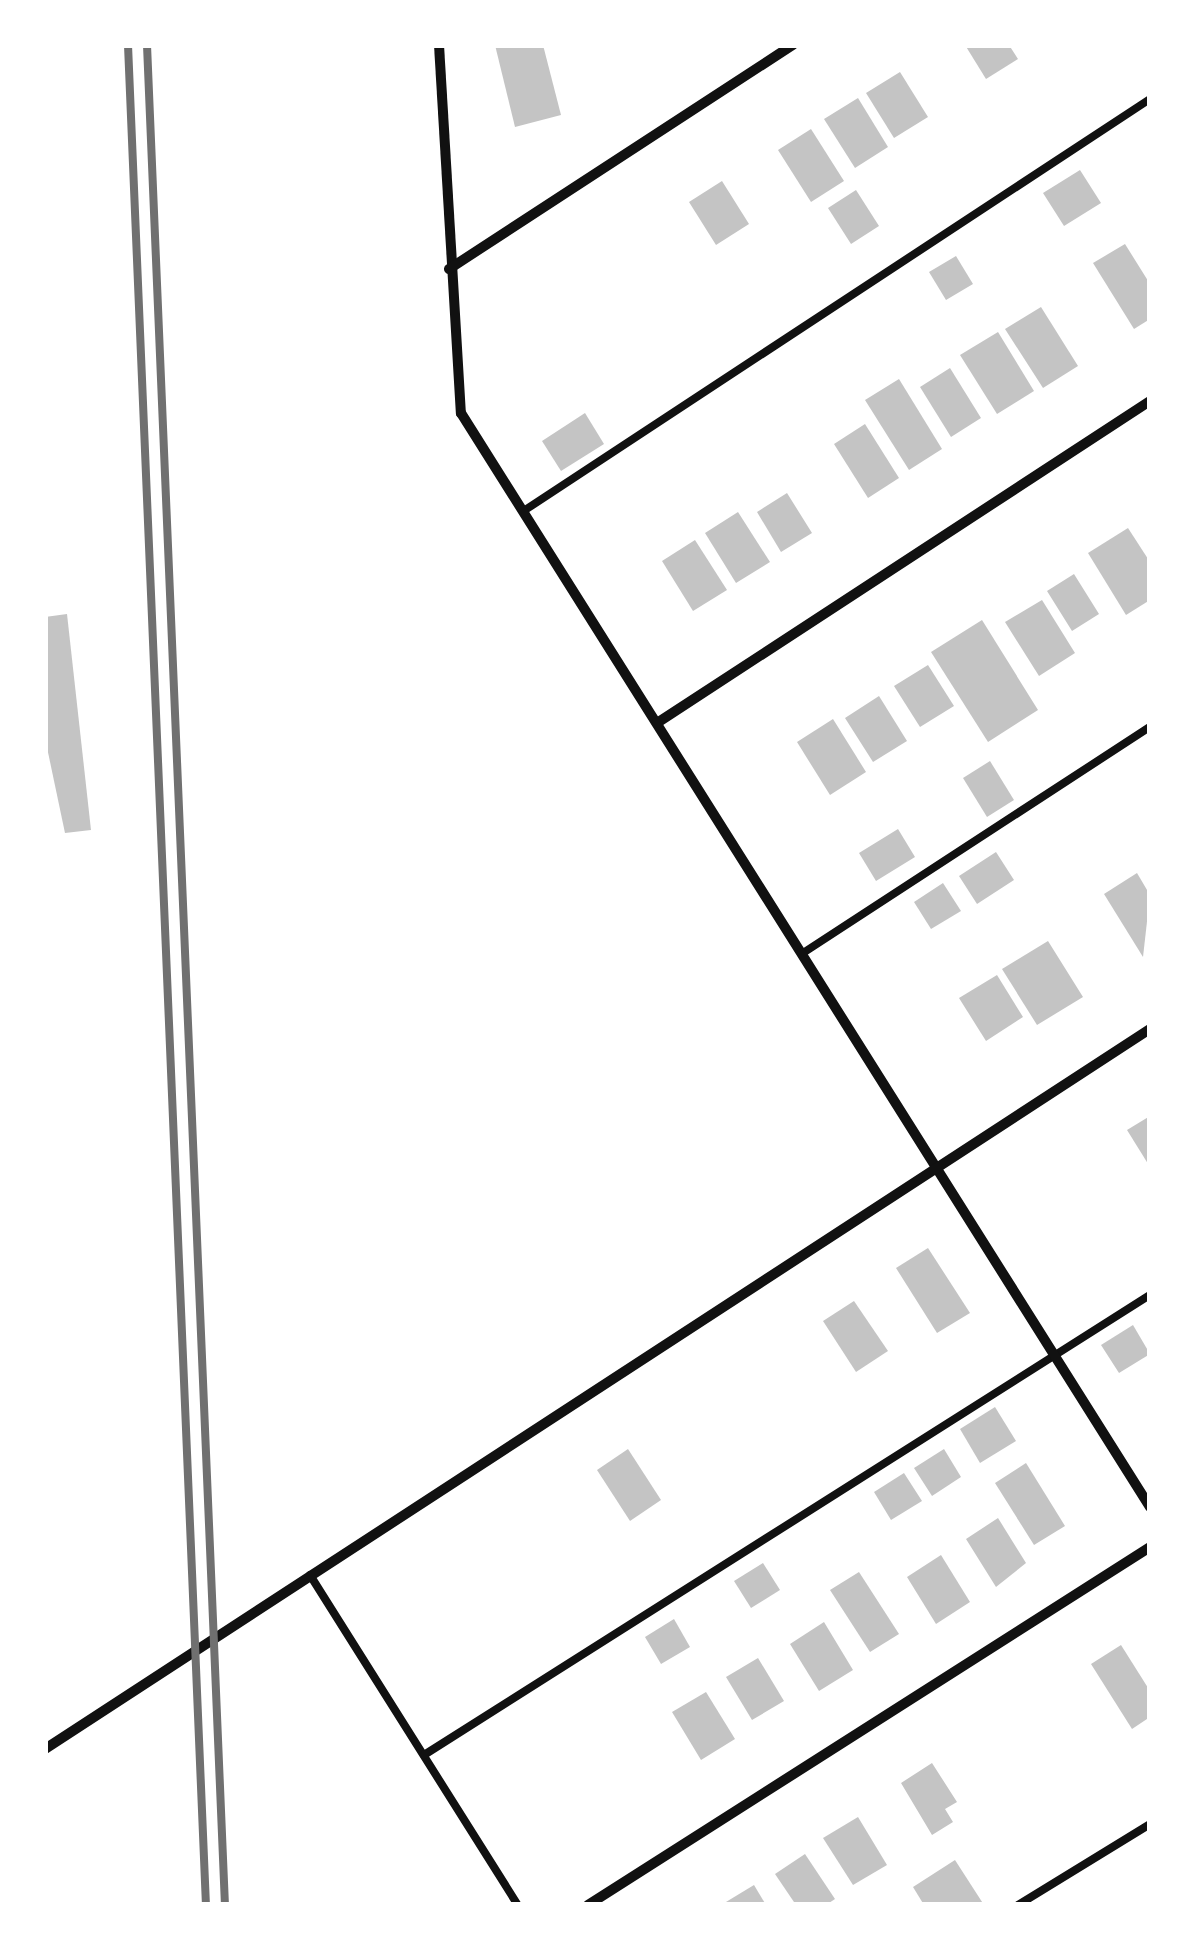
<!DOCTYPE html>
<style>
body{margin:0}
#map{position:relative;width:1195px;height:1950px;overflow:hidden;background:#fff;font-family:"Noto Sans",sans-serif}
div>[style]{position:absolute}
.building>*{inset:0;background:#c4c4c4}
.service>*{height:8px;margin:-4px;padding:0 4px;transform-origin:4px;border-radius:4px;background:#111}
.minor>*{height:10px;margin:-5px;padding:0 5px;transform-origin:5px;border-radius:5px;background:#111}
.rail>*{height:8px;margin:-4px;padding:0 4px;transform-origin:4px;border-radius:4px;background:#707070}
span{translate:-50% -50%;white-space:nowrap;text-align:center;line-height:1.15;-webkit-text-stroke:8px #fff;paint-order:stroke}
.frame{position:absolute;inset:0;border:48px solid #fff;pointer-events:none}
</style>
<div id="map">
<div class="building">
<i style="clip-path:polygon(495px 45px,543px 45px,561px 115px,515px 127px)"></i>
<i style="clip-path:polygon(965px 45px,1009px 45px,1018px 59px,986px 79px)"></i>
<i style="clip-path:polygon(900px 72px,928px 117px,894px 138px,866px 93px)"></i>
<i style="clip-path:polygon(858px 98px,888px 147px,855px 168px,824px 119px)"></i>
<i style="clip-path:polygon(811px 129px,844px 181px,811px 202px,778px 150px)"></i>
<i style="clip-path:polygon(1080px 170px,1101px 203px,1064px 226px,1043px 193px)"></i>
<i style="clip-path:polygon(722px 181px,749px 224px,716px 245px,689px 202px)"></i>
<i style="clip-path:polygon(856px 190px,879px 226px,851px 244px,828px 208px)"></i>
<i style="clip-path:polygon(1125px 244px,1150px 284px,1150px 319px,1134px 329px,1093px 263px)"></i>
<i style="clip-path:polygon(956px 256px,973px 284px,946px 300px,929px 272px)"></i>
<i style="clip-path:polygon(1041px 307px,1078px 366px,1043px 388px,1005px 329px)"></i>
<i style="clip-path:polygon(998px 332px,1034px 391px,997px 414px,960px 355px)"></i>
<i style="clip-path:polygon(950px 368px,981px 418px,951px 437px,920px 387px)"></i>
<i style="clip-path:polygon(899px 379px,942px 449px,909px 470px,865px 400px)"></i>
<i style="clip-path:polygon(585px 413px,604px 444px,561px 471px,542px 441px)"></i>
<i style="clip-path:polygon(865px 424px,899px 478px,868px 498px,834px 444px)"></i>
<i style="clip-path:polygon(787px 493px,812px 533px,781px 552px,757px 512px)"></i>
<i style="clip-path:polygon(738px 512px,770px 562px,736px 583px,705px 533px)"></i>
<i style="clip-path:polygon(1128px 528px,1150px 562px,1150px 600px,1126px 615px,1088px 553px)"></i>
<i style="clip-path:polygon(695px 540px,727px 590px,693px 611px,662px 561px)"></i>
<i style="clip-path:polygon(1074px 574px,1099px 614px,1072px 631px,1047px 591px)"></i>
<i style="clip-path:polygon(1042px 600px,1075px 653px,1039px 676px,1005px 622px)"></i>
<i style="clip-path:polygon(67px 614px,91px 830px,65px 833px,45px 738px,45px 617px)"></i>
<i style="clip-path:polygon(982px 620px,1038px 710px,988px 742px,931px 652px)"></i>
<i style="clip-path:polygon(928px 665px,954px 706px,920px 727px,894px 686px)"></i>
<i style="clip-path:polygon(879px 696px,907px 741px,873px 762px,845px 718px)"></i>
<i style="clip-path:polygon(833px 719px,866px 772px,830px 795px,797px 742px)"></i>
<i style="clip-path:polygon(990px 761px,1014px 800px,987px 817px,963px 778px)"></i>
<i style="clip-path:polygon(898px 829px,915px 857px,876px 881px,859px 853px)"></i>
<i style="clip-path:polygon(996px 852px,1014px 880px,977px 904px,959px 876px)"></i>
<i style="clip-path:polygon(1137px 873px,1150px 895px,1143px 957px,1104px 894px)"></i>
<i style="clip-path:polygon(943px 883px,961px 911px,931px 929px,914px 902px)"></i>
<i style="clip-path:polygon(1048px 941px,1083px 997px,1037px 1025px,1002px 969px)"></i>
<i style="clip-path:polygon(997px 975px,1023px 1017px,986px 1041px,959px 998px)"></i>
<i style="clip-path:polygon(1150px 1116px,1150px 1167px,1127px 1130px)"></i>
<i style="clip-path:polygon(928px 1248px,970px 1313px,937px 1333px,896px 1268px)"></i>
<i style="clip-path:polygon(854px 1301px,888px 1351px,856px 1372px,823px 1321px)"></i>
<i style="clip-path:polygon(1133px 1325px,1150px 1354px,1119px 1373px,1101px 1345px)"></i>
<i style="clip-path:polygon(995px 1407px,1016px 1441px,980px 1463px,960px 1429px)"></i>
<i style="clip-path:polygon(628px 1449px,661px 1500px,630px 1521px,597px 1470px)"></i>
<i style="clip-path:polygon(944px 1449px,961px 1477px,932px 1496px,914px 1468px)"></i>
<i style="clip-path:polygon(1026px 1463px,1065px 1526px,1034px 1545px,995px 1483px)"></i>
<i style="clip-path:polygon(904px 1473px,922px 1501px,891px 1520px,874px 1492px)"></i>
<i style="clip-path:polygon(998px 1518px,1026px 1563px,996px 1587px,966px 1539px)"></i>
<i style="clip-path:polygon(941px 1555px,970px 1602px,936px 1624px,907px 1577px)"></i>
<i style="clip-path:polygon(763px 1563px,780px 1590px,751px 1608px,734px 1581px)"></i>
<i style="clip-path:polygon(859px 1572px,899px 1634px,870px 1652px,830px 1590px)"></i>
<i style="clip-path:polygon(674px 1619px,690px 1647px,661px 1664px,645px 1637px)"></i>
<i style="clip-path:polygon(824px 1622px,853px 1670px,819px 1691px,790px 1644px)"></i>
<i style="clip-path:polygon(1121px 1645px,1150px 1691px,1150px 1717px,1132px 1729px,1091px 1664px)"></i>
<i style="clip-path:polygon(758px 1658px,784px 1701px,752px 1720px,726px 1677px)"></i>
<i style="clip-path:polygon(706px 1692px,735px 1739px,701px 1760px,672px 1712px)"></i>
<i style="clip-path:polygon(932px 1763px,957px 1802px,945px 1809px,953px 1822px,932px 1835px,901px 1783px)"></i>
<i style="clip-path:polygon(858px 1817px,887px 1865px,853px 1885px,823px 1838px)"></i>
<i style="clip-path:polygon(805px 1854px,835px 1899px,826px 1905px,796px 1905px,775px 1874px)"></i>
<i style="clip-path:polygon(955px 1860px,984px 1905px,924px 1905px,913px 1887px)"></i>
<i style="clip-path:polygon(754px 1885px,766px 1905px,721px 1905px)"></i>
</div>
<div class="service">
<i style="left:525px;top:510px;width:748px;rotate:-33.33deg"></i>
<i style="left:803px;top:953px;width:414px;rotate:-33.1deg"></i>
<i style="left:310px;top:1575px;width:390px;rotate:57.8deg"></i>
<i style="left:424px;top:1755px;width:859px;rotate:-32.36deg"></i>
<i style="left:1018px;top:1905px;width:155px;rotate:-31.5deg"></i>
</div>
<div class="minor">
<i style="left:439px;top:45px;width:369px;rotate:86.6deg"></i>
<i style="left:461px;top:413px;width:1293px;rotate:57.8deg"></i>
<i style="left:449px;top:269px;width:411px;rotate:-33.1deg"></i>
<i style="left:657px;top:723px;width:589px;rotate:-33.15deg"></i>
<i style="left:45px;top:1749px;width:1319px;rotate:-33.09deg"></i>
<i style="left:588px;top:1905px;width:666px;rotate:-32.5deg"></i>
</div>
<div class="rail">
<i style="left:128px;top:45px;width:1862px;rotate:87.6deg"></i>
<i style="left:147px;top:45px;width:1862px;rotate:87.6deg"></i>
</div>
<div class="frame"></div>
</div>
